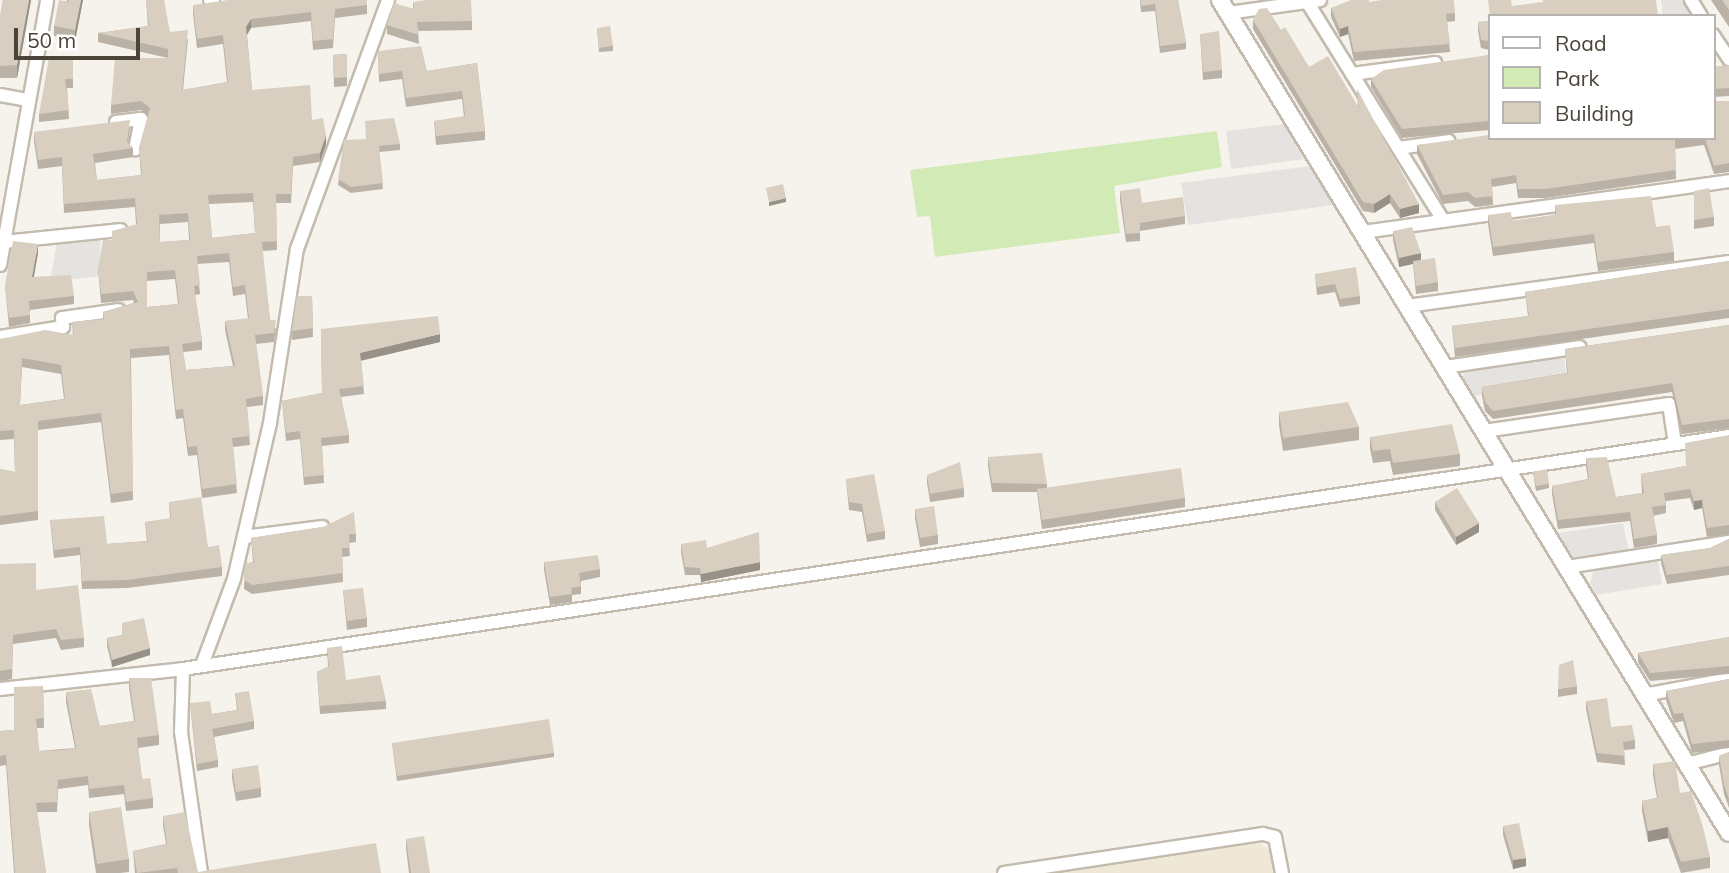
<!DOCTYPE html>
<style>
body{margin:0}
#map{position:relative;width:1729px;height:873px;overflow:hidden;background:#f6f3ec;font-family:Mulish,sans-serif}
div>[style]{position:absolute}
.education>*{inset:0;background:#efe8d6}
.green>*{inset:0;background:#d2eab5}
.parking>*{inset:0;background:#e5e3e0}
.roads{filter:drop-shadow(2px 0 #c2bbae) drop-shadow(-2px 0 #c2bbae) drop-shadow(0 2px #c2bbae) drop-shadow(0 -2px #c2bbae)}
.minor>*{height:12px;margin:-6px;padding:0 6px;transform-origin:6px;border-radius:6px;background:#fff}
.tertiary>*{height:16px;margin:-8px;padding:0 8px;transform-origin:8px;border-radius:8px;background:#fff}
.wall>*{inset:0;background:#bab2a6}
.shaded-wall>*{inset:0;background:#979187}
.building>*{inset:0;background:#d8cfc1}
span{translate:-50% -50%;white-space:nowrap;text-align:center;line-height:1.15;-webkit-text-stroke:7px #fff;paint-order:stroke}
.legend{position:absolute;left:1488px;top:14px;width:228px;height:126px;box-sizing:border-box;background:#fff;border:2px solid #b7b4b0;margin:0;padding:9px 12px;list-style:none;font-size:21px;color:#4b4439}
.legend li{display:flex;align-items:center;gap:14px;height:35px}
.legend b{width:35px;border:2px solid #b7b4b0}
.scale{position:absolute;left:14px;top:28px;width:126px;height:32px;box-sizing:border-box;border:4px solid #4b4439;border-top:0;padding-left:9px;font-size:21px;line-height:24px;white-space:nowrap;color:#4b4439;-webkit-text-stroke:5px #fff;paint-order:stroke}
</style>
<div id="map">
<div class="education">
<i style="clip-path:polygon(1256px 841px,1270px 850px,1275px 873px,1044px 873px)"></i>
</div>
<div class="green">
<i style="clip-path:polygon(1217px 131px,1222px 167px,1114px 186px,1120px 233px,935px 257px,930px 216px,917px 217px,910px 170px)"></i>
</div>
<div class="parking">
<i style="clip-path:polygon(1661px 0,1683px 0,1693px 16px,1663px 16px)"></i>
<i style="clip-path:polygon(1284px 124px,1304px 159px,1231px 169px,1226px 131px)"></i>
<i style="clip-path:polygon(1310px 166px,1333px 205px,1188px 225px,1181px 183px)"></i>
<i style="clip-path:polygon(100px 236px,101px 276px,50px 282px,57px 242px)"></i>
<i style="clip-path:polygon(1564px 356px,1567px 382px,1475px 396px,1463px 377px,1465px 370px)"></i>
<i style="clip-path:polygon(1623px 523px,1629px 552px,1574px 559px,1559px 533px)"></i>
<i style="clip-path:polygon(1658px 561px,1662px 584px,1596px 595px,1590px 583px,1594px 570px)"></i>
</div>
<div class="roads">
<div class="minor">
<i style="left:210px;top:0;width:3px"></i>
<i style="left:1306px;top:0;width:259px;rotate:58.1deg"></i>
<i style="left:1691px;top:0;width:19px;rotate:58deg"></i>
<i style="left:1228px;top:13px;width:93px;rotate:-8deg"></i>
<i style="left:1713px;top:35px;width:29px;rotate:56deg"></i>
<i style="left:1352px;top:74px;width:84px;rotate:-7.5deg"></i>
<i style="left:0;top:95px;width:29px;rotate:10deg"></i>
<i style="left:116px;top:122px;width:25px;rotate:-7deg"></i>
<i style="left:141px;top:119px;width:31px;rotate:101deg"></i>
<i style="left:1398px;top:148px;width:51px;rotate:-7.8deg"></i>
<i style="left:1363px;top:232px;width:370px;rotate:-7.9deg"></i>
<i style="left:4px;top:242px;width:117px;rotate:-5.9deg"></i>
<i style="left:0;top:265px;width:269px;rotate:-79.9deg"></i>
<i style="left:1407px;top:306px;width:325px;rotate:-7.8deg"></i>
<i style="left:0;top:337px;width:64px;rotate:-9deg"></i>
<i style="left:63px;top:327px;width:9px;rotate:-96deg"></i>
<i style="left:62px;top:318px;width:57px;rotate:-8.1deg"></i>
<i style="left:1445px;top:367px;width:136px;rotate:-8.4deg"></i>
<i style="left:1484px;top:431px;width:187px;rotate:-8.3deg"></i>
<i style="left:1669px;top:404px;width:40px;rotate:81.5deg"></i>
<i style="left:244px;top:537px;width:79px;rotate:-7.3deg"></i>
<i style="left:1567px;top:567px;width:164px;rotate:-8.8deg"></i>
<i style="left:202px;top:665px;width:92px;rotate:-69.6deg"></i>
<i style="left:234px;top:579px;width:160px;rotate:-77deg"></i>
<i style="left:270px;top:423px;width:176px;rotate:-81.2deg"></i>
<i style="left:297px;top:249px;width:265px;rotate:-69.9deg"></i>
<i style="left:183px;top:669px;width:63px;rotate:91.8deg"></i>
<i style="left:181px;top:732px;width:142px;rotate:81.9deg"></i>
<i style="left:0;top:689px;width:184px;rotate:-6.2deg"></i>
<i style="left:183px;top:669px;width:1563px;rotate:-8.57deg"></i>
<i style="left:1644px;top:695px;width:86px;rotate:-10.7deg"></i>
<i style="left:1687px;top:764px;width:43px;rotate:-14.7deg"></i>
<i style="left:1004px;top:873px;width:262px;rotate:-8.6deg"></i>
<i style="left:1263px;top:834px;width:12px;rotate:14deg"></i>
<i style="left:1275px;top:837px;width:37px;rotate:79deg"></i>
</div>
<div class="tertiary">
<i style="left:1220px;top:0;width:976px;rotate:58.57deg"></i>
</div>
</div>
<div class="wall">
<i style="clip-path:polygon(3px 0,31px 0,17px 78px,0 78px,0 18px)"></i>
<i style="clip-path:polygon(67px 0,83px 0,75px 41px,54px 36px,54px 26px)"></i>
<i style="clip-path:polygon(evenodd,146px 0,170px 32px,188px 39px,183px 90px,227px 82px,223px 44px,197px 48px,193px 14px,193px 5px,367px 0,367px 14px,335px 18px,333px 48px,313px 50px,311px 21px,251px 28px,247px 35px,252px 90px,312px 120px,326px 144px,320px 162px,293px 166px,291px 203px,276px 203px,277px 250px,262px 251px,270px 320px,276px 329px,274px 342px,256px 344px,263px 396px,263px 405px,247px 407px,250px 445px,233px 447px,237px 493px,202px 498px,197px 455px,188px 456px,183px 418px,176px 419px,169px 355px,131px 358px,133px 500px,111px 503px,101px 422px,38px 430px,38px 520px,0 525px,0 469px,15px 472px,14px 439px,0 440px,0 339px,73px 335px,72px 322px,103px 319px,103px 312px,134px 303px,133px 300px,101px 303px,98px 269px,112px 240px,136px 225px,135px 207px,64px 213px,62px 166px,38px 169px,34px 141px,34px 132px,130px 129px,128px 143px,133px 148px,133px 157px,95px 163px,97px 180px,141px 175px,139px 148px,148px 116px,141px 110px,111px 114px,111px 105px,168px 58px,98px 42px,98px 33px,148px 26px,146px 0,253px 202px,255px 233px,212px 238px,209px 204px,253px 202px,146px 0,188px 222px,189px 240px,160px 242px,160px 224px,188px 222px,146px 0,229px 262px,233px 296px,245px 294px,248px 319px,225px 321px,225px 330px,233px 366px,186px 370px,183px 352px,202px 350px,202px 341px,195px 295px,200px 294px,197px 264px,229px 262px,146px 0,175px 279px,178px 304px,147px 307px,147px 281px,175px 279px,146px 0,22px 367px,61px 374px,64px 399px,20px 405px,22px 367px)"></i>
<i style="clip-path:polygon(1140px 0,1178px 0,1186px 43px,1186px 49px,1160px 53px,1155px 11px,1141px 12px)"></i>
<i style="clip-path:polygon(1711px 0,1729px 0,1729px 27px)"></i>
<i style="clip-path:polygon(413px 2px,472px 21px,472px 30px,418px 31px,419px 44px,387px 34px,387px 25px,413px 9px)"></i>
<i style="clip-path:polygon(1369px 2px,1455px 13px,1455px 21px,1447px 22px,1450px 52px,1354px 61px,1348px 34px,1340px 37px,1331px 17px,1331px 8px)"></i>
<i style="clip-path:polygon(1253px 20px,1281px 30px,1309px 67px,1358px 106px,1357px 89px,1419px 213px,1400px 218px,1390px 203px,1374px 213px,1363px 211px,1253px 29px)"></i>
<i style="clip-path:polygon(1489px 21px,1489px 50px,1481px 48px,1478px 31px,1478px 22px)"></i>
<i style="clip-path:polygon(597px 28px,613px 46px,613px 51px,599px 52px)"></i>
<i style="clip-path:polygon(1200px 34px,1222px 70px,1222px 78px,1203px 80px)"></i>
<i style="clip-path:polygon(378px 51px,427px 71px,477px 63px,485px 131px,485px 140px,436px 145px,434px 121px,464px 117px,462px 99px,406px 107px,402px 79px,379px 82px)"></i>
<i style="clip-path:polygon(347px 54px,347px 86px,334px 87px,333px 55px)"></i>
<i style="clip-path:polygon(1489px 55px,1489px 130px,1402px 138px,1371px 87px,1371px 79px)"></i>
<i style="clip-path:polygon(73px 58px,73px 88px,67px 88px,69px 119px,39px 122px,39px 114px)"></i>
<i style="clip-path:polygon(1729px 65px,1729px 96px,1713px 97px,1713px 67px)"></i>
<i style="clip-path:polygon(1729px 101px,1729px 172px,1714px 174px,1704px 145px,1675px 149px,1676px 179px,1546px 198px,1518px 198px,1516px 183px,1492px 187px,1493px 205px,1475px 207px,1468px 201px,1443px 204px,1417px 154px,1417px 145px,1489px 138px,1713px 138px)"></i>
<i style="clip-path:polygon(344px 140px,400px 144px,400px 150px,379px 152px,383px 189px,351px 193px,338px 185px)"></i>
<i style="clip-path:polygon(1120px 191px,1142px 203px,1185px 216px,1185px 224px,1140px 231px,1140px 241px,1126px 242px,1120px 200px)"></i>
<i style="clip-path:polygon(1694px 191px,1714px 217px,1714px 226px,1694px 229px)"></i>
<i style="clip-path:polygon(1555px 205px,1656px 227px,1674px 252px,1674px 261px,1598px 271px,1594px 243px,1493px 256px,1488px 224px,1488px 215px,1512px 221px,1555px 215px)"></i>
<i style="clip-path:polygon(1393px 231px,1421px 260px,1438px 282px,1438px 291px,1416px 294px,1413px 264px,1399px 267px,1393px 240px)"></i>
<i style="clip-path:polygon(38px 253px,34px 277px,74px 296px,74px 304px,30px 310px,30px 323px,9px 327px,5px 285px)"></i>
<i style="clip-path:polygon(1729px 261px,1729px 318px,1455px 357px,1452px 326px,1528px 316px,1525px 292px)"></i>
<i style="clip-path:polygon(1315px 274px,1360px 296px,1360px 304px,1340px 307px,1335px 292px,1317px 295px)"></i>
<i style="clip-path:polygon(312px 296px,313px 337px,292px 340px,292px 331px)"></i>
<i style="clip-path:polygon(1729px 325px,1729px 428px,1682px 434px,1672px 392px,1493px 419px,1485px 411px,1482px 396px,1482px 387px,1567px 373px,1565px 349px)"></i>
<i style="clip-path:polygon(321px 329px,440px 342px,361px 360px,364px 394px,341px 397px,349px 435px,349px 443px,322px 446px,324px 483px,304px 485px,300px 439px,286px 441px,282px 401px,322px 393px)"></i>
<i style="clip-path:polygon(1279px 412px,1359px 427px,1359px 440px,1283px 451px,1279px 425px)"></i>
<i style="clip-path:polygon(1729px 435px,1729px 534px,1707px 537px,1702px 508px,1694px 510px,1690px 498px,1666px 501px,1666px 513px,1653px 516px,1657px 535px,1657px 544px,1634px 548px,1630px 521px,1558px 529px,1552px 494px,1552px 486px,1588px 479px,1586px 466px,1586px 458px,1616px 497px,1642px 493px,1641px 474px,1686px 466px)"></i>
<i style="clip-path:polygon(1370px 437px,1460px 454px,1460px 466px,1393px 475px,1390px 461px,1373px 463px,1370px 449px)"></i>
<i style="clip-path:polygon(988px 457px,1047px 484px,1047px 488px,1185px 498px,1185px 507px,1042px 529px,1037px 492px,992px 492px,988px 466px)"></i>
<i style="clip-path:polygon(1533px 472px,1549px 484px,1549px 488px,1536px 491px)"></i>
<i style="clip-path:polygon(927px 475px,964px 488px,964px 497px,930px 502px,927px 483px)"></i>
<i style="clip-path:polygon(846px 479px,885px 531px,885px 539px,867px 542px,862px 512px,849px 510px)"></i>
<i style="clip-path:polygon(169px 502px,208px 547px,222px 567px,222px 576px,127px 588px,82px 589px,80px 555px,54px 558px,50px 520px,107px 544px,147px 541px,145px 522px,170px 519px)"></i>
<i style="clip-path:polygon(1435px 502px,1479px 532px,1456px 545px,1435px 510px)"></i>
<i style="clip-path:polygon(915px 509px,938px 535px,938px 544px,920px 547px,915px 518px)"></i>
<i style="clip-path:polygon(323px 527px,356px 534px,356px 542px,349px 543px,350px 556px,342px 557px,343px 582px,252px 594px,244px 589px,245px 564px,253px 562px,251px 538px)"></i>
<i style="clip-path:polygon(1729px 539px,1729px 575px,1667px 584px,1661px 563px,1661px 555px,1710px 548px)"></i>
<i style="clip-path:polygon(681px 544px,707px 548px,760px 570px,701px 582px,700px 575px,685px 575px,681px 552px)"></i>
<i style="clip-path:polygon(544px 562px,600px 569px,600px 577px,581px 581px,581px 594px,572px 595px,572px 602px,550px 605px,544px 570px)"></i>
<i style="clip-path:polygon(0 564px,36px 590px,84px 638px,84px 647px,61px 650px,56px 638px,13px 644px,12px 679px,0 681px)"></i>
<i style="clip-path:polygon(343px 590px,367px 618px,367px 627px,347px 630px)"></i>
<i style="clip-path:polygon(122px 635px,150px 655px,112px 667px,107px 646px,107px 638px)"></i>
<i style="clip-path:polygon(1729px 637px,1729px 674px,1650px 681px,1638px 662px,1638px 653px)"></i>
<i style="clip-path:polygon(327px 648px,346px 680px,386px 701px,386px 709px,320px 714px,317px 672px,328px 667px)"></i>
<i style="clip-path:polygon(129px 678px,159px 735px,159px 745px,138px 748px,142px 779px,153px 798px,153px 808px,126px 811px,124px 794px,89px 798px,88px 785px,58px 789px,57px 812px,37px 812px,46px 873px,14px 873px,6px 765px,0 766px,0 731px,14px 730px,43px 686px,44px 728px,37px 728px,39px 751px,75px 748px,66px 702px,66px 692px,100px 726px,134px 721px,129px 688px)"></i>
<i style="clip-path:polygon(1729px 679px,1729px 748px,1692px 753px,1683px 721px,1674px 723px,1666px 700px,1666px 691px)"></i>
<i style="clip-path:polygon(1577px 686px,1577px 694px,1558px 697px,1558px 689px)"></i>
<i style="clip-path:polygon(235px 693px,254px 721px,254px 729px,214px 737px,218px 760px,218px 767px,197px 771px,190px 703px,212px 714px,237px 710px)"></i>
<i style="clip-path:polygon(1586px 701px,1611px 727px,1635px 740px,1635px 749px,1624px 750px,1625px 765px,1597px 762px,1586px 709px)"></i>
<i style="clip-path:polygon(392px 743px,554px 753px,554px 757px,397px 781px)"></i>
<i style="clip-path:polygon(1729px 752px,1729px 808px,1724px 794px,1719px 765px,1719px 756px)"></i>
<i style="clip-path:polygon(1653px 764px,1680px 793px,1710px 857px,1710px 868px,1681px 873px,1668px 838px,1648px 842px,1642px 811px,1642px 801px,1657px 798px,1653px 775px)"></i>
<i style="clip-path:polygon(232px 769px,261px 788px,261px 797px,236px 801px,232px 778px)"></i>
<i style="clip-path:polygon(89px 812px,129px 859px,129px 872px,120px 873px,96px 873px,89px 825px)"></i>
<i style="clip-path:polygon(163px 816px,198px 872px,381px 873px,135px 873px,133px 851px,166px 844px,163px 825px)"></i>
<i style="clip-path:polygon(1503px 826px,1526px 866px,1513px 869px,1503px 835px)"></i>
<i style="clip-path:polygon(406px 839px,430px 873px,409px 873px,406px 848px)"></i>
</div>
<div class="shaded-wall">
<i style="clip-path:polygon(29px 0,31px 0,17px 78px,17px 65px)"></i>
<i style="clip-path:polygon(81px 0,83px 0,75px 41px,75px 30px)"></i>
<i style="clip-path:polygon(251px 19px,251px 28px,246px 36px,246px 27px)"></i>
<i style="clip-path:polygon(1348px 26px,1348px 34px,1340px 37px,1340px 29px)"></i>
<i style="clip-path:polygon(326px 135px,326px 144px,320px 162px,320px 153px)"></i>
<i style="clip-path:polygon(1390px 194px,1390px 203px,1374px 213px,1374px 204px)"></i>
<i style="clip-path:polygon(786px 198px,786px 202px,769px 206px,769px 202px)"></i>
<i style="clip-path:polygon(1419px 204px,1419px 213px,1400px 218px,1400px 209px)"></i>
<i style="clip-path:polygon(38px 244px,38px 253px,32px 286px,32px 277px)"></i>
<i style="clip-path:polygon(1421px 253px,1421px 262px,1399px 267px,1399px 258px)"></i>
<i style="clip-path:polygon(440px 334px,440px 342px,360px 361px,360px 353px)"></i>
<i style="clip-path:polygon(1702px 500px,1702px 508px,1694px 510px,1694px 501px)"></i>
<i style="clip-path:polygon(1479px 523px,1479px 532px,1456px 545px,1456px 537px)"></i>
<i style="clip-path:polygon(760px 562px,760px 570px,701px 582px,701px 574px)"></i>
<i style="clip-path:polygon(150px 648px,150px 655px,112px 667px,112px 660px)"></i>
<i style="clip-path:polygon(1668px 827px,1668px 838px,1648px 842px,1648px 831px)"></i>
<i style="clip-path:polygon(1526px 858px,1526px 866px,1513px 869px,1513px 860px)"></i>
</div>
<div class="building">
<i style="clip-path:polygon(3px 0,29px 0,17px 65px,0 66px,0 18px)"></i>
<i style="clip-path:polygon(59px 0,69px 2px,68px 0,81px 0,75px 30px,54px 26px)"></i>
<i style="clip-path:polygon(evenodd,146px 0,164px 0,170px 32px,188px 30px,182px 90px,228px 82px,223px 35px,197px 39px,193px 5px,228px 0,367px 0,367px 5px,335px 9px,333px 39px,313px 41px,311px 12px,251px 19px,246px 27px,252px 90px,310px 85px,312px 120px,323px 118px,326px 135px,320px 153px,293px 157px,291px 194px,276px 194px,277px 241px,262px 242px,270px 320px,276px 320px,274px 333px,255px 335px,263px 396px,246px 399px,250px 436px,232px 438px,237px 484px,202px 489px,197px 446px,188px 447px,183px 409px,176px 410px,169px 346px,130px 349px,133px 491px,111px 494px,101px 413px,38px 421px,38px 511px,0 516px,0 469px,15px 472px,14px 430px,0 431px,0 339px,45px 330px,74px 335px,72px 322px,104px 319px,103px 312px,138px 302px,133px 291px,101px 294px,98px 269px,103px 240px,112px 240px,112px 231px,137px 224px,135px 198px,64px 204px,62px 157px,38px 160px,34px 132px,130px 120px,127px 142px,133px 148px,93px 154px,97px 180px,142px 175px,139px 148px,150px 108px,141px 101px,111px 105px,115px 58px,168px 58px,168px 49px,98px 33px,149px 26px,146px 0,253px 193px,255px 233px,212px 238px,208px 195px,253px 193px,146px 0,188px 213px,190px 240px,160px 242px,159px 215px,188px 213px,146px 0,229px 253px,233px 287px,245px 285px,249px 318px,225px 321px,235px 366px,186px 370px,182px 344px,202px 341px,194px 286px,200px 285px,197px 256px,229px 253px,146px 0,175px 270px,179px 304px,147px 307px,147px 272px,175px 270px,146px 0,22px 358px,61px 365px,65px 399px,20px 405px,22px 358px)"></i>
<i style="clip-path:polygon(426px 0,471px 0,472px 21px,417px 22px,419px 35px,387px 25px,394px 3px,414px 9px,413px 2px)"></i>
<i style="clip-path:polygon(1141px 0,1178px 0,1186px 43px,1160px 46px,1155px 4px,1141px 6px)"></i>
<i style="clip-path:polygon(1351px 0,1369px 0,1369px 2px,1382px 0,1454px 0,1455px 13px,1446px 14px,1450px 44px,1354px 52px,1348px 26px,1340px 29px,1331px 8px)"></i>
<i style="clip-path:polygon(1488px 0,1511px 0,1512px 6px,1543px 2px,1543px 0,1656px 0,1658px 16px,1490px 16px)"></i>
<i style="clip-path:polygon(1722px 0,1729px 0,1729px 10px)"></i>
<i style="clip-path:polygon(1267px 8px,1281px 30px,1285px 27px,1309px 67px,1328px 56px,1359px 108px,1357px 89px,1419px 204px,1400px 209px,1390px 194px,1374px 204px,1363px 202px,1253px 20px,1259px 9px)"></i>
<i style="clip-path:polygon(1489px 21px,1489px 41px,1481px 40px,1478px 22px)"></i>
<i style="clip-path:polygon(610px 26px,613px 46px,599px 48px,597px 28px)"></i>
<i style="clip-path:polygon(1219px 31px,1222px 70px,1203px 72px,1200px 34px)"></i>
<i style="clip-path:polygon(421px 46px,427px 71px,477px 63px,485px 131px,436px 136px,434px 121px,465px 116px,462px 91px,406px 98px,402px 71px,379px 74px,378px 51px)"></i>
<i style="clip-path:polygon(347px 54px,347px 77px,334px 78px,333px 55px)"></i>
<i style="clip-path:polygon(1489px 55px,1489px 121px,1402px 129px,1371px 79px,1384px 70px)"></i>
<i style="clip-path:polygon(49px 58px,73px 58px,73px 79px,65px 79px,69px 110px,39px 114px)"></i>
<i style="clip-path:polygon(1729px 65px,1729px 88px,1713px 89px,1713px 67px)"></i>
<i style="clip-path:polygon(1713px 101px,1729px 101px,1729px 163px,1714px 166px,1705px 138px,1713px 138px)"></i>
<i style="clip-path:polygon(394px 118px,400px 144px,379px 146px,383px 183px,351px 187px,338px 179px,344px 140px,366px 139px,365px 121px)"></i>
<i style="clip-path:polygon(1489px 135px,1489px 138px,1688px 138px,1675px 140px,1676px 170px,1546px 189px,1518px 189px,1516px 175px,1491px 179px,1493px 196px,1475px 198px,1468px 192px,1443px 195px,1417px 145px)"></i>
<i style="clip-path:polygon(783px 184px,786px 198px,769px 202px,766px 188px)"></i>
<i style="clip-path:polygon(1140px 188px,1142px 203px,1183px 197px,1185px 216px,1140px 223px,1140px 233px,1126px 234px,1120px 191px)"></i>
<i style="clip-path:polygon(1709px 188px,1714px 217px,1694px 220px,1694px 191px)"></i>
<i style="clip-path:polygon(1651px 196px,1656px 227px,1670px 225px,1674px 252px,1598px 262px,1594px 234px,1493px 247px,1488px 215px,1511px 212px,1512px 221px,1556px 215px,1555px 205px)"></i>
<i style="clip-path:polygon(1412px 227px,1421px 253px,1399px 258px,1393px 231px)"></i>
<i style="clip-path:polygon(13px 241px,38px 244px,32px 277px,71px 275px,74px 296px,29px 301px,30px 315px,9px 318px,5px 285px)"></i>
<i style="clip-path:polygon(1435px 258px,1438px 282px,1416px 286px,1413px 261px)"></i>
<i style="clip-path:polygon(1729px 261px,1729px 309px,1455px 348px,1452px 326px,1529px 316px,1525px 292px)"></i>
<i style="clip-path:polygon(1356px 267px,1360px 296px,1340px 299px,1335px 284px,1317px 287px,1315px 274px)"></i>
<i style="clip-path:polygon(297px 296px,312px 296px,313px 328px,292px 331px)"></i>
<i style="clip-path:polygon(438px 316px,440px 334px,360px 353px,364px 386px,339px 389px,349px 435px,321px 438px,324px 475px,304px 477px,300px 431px,286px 433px,282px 401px,322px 393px,321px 329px)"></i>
<i style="clip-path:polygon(1729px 325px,1729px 419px,1682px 425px,1672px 383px,1493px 411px,1485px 402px,1482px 387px,1568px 373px,1565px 349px)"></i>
<i style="clip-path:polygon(1348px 402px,1359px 427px,1283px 438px,1279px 412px)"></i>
<i style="clip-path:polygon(1452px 424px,1460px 454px,1393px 463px,1390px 449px,1373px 451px,1370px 437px)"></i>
<i style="clip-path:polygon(1729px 435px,1729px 525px,1707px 528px,1702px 500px,1694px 501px,1690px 489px,1664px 493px,1666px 505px,1652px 507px,1657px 535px,1634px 539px,1630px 512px,1558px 520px,1552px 486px,1589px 479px,1586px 458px,1607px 457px,1616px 497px,1644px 493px,1641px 474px,1686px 466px,1685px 443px)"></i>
<i style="clip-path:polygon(1042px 453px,1047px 484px,992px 483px,988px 457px)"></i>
<i style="clip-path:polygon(960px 462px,964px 488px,930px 494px,927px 475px)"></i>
<i style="clip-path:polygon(1181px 468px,1185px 498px,1042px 520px,1037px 489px)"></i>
<i style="clip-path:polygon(1547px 469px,1549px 484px,1536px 486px,1533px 472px)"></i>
<i style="clip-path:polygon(874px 474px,885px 531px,867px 534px,862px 504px,849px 502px,846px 479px)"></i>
<i style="clip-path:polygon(1457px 488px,1479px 523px,1456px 537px,1435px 502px)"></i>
<i style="clip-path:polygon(201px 497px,208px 547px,219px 545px,222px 567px,127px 580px,82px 581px,80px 547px,54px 550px,50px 520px,104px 516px,107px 544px,148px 541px,145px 522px,171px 518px,169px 502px)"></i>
<i style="clip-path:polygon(934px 506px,938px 535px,920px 538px,915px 509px)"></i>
<i style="clip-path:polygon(354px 512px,356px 534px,349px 534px,350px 548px,342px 548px,343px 573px,252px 585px,244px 580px,245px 564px,254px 562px,251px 538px,323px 527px)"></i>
<i style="clip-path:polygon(759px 532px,760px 562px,701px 574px,700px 568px,685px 567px,681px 544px,706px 540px,707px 548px)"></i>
<i style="clip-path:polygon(1729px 539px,1729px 566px,1667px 575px,1661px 555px,1710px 548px)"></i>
<i style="clip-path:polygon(598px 555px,600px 569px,579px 573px,581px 586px,571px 588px,572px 594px,550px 597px,544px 562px)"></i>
<i style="clip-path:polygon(36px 563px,36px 590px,78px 585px,84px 638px,61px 640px,56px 629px,13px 635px,12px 669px,0 671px,0 564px)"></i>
<i style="clip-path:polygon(363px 588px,367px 618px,347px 621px,343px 590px)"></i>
<i style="clip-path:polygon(144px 618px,150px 648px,112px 660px,107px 638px,122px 635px,122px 623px)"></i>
<i style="clip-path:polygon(1729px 637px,1729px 666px,1650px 673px,1638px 653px)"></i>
<i style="clip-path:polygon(342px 646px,346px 680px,380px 675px,386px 701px,320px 706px,317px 672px,329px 666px,327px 648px)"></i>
<i style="clip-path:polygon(1573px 660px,1577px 686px,1558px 689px,1559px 665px)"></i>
<i style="clip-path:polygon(129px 678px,151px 678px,159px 735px,137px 738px,142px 779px,150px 778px,153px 798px,126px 802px,124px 785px,89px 789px,88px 776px,58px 780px,57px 802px,36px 803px,46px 873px,15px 873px,6px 755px,0 756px,0 731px,14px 730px,14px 687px,43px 686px,44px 718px,36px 719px,39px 751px,62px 750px,76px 748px,66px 692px,91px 689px,100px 726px,135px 721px)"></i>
<i style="clip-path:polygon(1729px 679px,1729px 740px,1692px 744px,1683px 713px,1674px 714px,1666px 691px)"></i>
<i style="clip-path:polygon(249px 691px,254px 721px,212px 729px,218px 760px,197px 764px,190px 703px,210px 701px,212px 714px,238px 710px,235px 693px)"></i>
<i style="clip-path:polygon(1607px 698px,1611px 727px,1632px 725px,1635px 740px,1623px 742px,1625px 756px,1597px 753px,1586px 701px)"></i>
<i style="clip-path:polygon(549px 719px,554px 753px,397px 776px,392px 743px)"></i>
<i style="clip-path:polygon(1729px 752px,1729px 799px,1724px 785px,1719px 756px)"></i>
<i style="clip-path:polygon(1675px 761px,1680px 793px,1691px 791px,1703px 827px,1710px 857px,1681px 862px,1668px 827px,1648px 831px,1642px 801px,1658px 798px,1653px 764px)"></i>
<i style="clip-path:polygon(258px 765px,261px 788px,236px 792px,232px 769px)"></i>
<i style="clip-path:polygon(121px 807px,129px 859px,97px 864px,89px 812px)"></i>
<i style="clip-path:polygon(185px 812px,198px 872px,376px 843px,381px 873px,178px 873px,177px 868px,137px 873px,133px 851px,167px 844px,163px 816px)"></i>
<i style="clip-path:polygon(1519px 823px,1526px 858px,1513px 860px,1503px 826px)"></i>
<i style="clip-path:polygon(424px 836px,430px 873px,411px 873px,406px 839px)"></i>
</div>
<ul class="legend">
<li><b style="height:9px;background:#fff"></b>Road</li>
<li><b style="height:19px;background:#d2eab5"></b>Park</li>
<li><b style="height:19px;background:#d8cfc1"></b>Building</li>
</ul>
<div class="scale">50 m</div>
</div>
